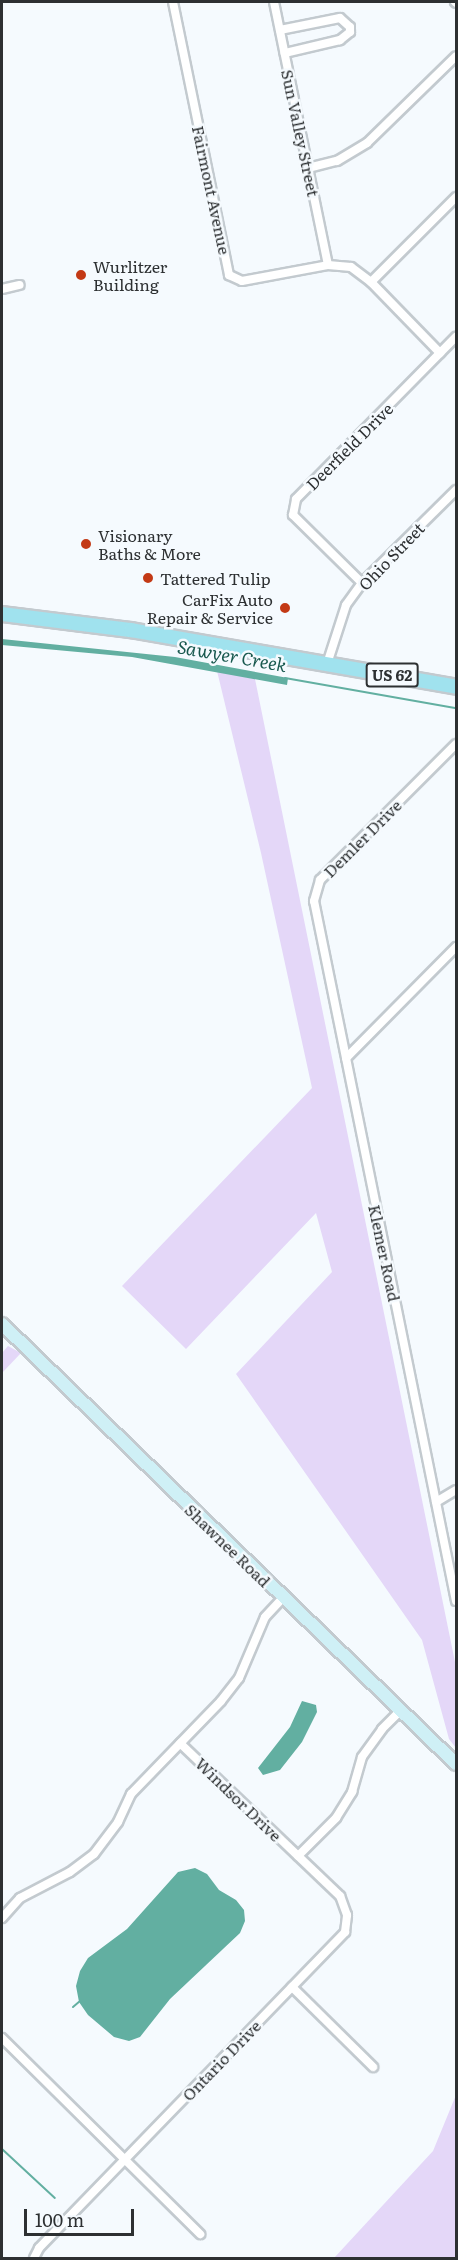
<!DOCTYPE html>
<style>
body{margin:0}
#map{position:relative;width:458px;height:2260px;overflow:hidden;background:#f5fafe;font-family:Literata,serif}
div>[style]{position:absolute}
.green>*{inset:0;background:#e4d7f8}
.water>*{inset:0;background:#62afa1}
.stream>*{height:2px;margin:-1px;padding:0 1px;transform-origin:1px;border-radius:1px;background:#62afa1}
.roads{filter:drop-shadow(2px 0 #c3cacf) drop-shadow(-2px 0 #c3cacf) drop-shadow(0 2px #c3cacf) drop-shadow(0 -2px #c3cacf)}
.street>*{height:8px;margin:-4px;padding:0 4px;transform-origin:4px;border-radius:4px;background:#fff}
.secondary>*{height:12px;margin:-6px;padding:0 6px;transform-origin:6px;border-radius:6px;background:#cff0f6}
.primary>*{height:14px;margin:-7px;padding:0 7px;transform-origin:7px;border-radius:7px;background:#a0e2ee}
.dots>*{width:16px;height:16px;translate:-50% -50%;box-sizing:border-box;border:3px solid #f5fafe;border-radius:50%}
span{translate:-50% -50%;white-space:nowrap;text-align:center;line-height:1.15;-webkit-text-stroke:5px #f5fafe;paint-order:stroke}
.shield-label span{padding:2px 4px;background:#f5fafe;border:2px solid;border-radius:4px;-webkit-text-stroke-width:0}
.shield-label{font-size:15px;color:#2d3032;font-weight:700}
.street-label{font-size:16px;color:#2d3032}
.poi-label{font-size:16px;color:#2d3032}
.left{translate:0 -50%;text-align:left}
.right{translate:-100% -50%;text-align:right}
.water-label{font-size:18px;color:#19594f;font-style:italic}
.frame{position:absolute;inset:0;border:3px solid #2d3032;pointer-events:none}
.scale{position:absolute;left:24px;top:2209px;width:110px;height:27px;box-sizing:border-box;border:3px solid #2d3032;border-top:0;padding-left:8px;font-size:18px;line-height:21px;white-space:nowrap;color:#2d3032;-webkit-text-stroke:4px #f5fafe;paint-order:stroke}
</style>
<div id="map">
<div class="green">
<i style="clip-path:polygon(217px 671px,255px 679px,456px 1667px,456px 1748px,449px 1739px,422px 1640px,236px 1374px,332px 1272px,316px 1213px,186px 1349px,122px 1286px,312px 1088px,261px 853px)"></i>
<i style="clip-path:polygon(8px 1346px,21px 1353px,2px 1373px,2px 1353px)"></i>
<i style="clip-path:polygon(456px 2095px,456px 2258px,334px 2258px,433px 2151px)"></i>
</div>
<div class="water">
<i style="clip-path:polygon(2px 639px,175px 657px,288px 678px,287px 685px,132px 657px,2px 645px)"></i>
<i style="clip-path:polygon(302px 1701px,316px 1705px,317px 1712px,302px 1742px,280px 1770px,263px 1775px,258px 1768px,290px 1727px)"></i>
<i style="clip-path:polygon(195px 1868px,207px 1874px,219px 1890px,236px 1900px,244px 1910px,245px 1921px,240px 1933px,170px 1999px,140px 2037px,129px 2041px,114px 2037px,88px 2015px,79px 2002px,76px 1986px,80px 1971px,88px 1958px,127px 1929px,178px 1872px)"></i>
</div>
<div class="stream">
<i style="left:285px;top:678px;width:174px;rotate:10deg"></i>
<i style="left:73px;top:2007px;width:8px;rotate:-40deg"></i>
<i style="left:2px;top:2149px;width:72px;rotate:42.8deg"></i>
</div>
<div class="roads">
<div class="street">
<i style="left:173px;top:2px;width:279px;rotate:78.4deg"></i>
<i style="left:229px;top:275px;width:14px;rotate:25deg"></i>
<i style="left:242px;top:281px;width:87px;rotate:-10.5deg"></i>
<i style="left:328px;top:265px;width:23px;rotate:5deg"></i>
<i style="left:351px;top:267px;width:25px;rotate:37deg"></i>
<i style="left:371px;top:282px;width:99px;rotate:45.8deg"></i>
<i style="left:274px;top:2px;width:268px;rotate:78.4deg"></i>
<i style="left:455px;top:2px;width:1px;rotate:45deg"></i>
<i style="left:280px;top:30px;width:61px;rotate:-11.3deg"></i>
<i style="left:340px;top:18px;width:13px;rotate:42deg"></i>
<i style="left:350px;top:27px;width:5px;rotate:90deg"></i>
<i style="left:350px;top:32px;width:13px;rotate:141deg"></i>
<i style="left:340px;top:40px;width:57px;rotate:166.7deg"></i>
<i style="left:308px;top:168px;width:30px;rotate:-14deg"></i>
<i style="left:337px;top:161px;width:35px;rotate:-31deg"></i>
<i style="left:367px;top:143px;width:124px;rotate:-44.3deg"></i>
<i style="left:371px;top:282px;width:120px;rotate:-45deg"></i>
<i style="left:2px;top:289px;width:18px;rotate:-13deg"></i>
<i style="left:362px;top:583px;width:97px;rotate:-135.4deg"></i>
<i style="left:293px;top:515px;width:16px;rotate:-79deg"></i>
<i style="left:296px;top:499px;width:228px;rotate:-45.4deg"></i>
<i style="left:327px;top:664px;width:62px;rotate:-72.1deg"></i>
<i style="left:346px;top:605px;width:27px;rotate:-54deg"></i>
<i style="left:362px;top:583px;width:132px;rotate:-44.7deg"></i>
<i style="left:456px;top:947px;width:156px;rotate:134.7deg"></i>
<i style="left:346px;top:1058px;width:554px;rotate:78.55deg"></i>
<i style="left:346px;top:1058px;width:160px;rotate:-101.5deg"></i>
<i style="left:314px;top:901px;width:22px;rotate:-74deg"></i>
<i style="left:320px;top:880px;width:192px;rotate:-45deg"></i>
<i style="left:436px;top:1502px;width:23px;rotate:-31deg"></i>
<i style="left:298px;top:1856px;width:54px;rotate:-45deg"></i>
<i style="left:336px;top:1818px;width:31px;rotate:-58deg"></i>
<i style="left:352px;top:1792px;width:36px;rotate:-74deg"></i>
<i style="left:362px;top:1757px;width:34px;rotate:-54deg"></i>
<i style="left:382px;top:1729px;width:25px;rotate:-45deg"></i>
<i style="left:2px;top:1918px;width:27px;rotate:-48deg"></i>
<i style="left:20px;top:1898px;width:56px;rotate:-27.5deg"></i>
<i style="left:70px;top:1872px;width:30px;rotate:-37deg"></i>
<i style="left:94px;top:1854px;width:40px;rotate:-53deg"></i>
<i style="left:118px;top:1822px;width:31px;rotate:-65deg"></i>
<i style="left:131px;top:1794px;width:129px;rotate:-45.9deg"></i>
<i style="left:221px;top:1701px;width:29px;rotate:-52deg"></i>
<i style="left:239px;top:1678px;width:66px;rotate:-66.9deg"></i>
<i style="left:265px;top:1617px;width:26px;rotate:-47deg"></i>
<i style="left:292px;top:1987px;width:114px;rotate:44.6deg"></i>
<i style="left:2px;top:2038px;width:279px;rotate:44.7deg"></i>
<i style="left:34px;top:2258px;width:11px;rotate:-63deg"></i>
<i style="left:39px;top:2248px;width:440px;rotate:-45.9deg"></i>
<i style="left:345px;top:1932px;width:17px;rotate:-83deg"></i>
<i style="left:347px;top:1915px;width:20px;rotate:-110deg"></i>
<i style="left:340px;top:1896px;width:221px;rotate:-136.3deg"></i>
</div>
<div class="secondary">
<i style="left:2px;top:1324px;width:632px;rotate:44.1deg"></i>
</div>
<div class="primary">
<i style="left:2px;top:614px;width:130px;rotate:7.1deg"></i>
<i style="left:131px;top:630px;width:330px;rotate:9.9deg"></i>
</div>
</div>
<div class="dots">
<i style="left:81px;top:275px;background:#c33915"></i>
<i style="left:86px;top:544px;background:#c33915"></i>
<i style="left:148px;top:578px;background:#c33915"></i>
<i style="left:285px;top:608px;background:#c33915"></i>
</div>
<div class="shield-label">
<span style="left:392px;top:675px">US 62</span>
</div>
<div class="street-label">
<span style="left:301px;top:133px;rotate:78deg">Sun Valley Street</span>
<span style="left:212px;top:190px;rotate:78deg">Fairmont Avenue</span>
<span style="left:349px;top:446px;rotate:-45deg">Deerfield Drive</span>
<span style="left:391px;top:556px;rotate:-46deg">Ohio Street</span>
<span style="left:362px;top:838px;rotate:-45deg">Demler Drive</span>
<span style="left:385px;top:1253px;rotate:78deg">Klemer Road</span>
<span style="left:228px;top:1545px;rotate:44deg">Shawnee Road</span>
<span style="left:239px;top:1799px;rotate:44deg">Windsor Drive</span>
<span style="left:221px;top:2060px;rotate:-46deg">Ontario Drive</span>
</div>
<div class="poi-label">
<span class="left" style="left:93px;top:275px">Wurlitzer<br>Building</span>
<span class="left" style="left:98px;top:544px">Visionary<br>Baths &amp; More</span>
<span class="left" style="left:160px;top:578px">Tattered Tulip</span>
<span class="right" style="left:273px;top:608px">CarFix Auto<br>Repair &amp; Service</span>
</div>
<div class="water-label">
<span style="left:232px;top:656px;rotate:10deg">Sawyer Creek</span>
</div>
<div class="frame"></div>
<div class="scale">100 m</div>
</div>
